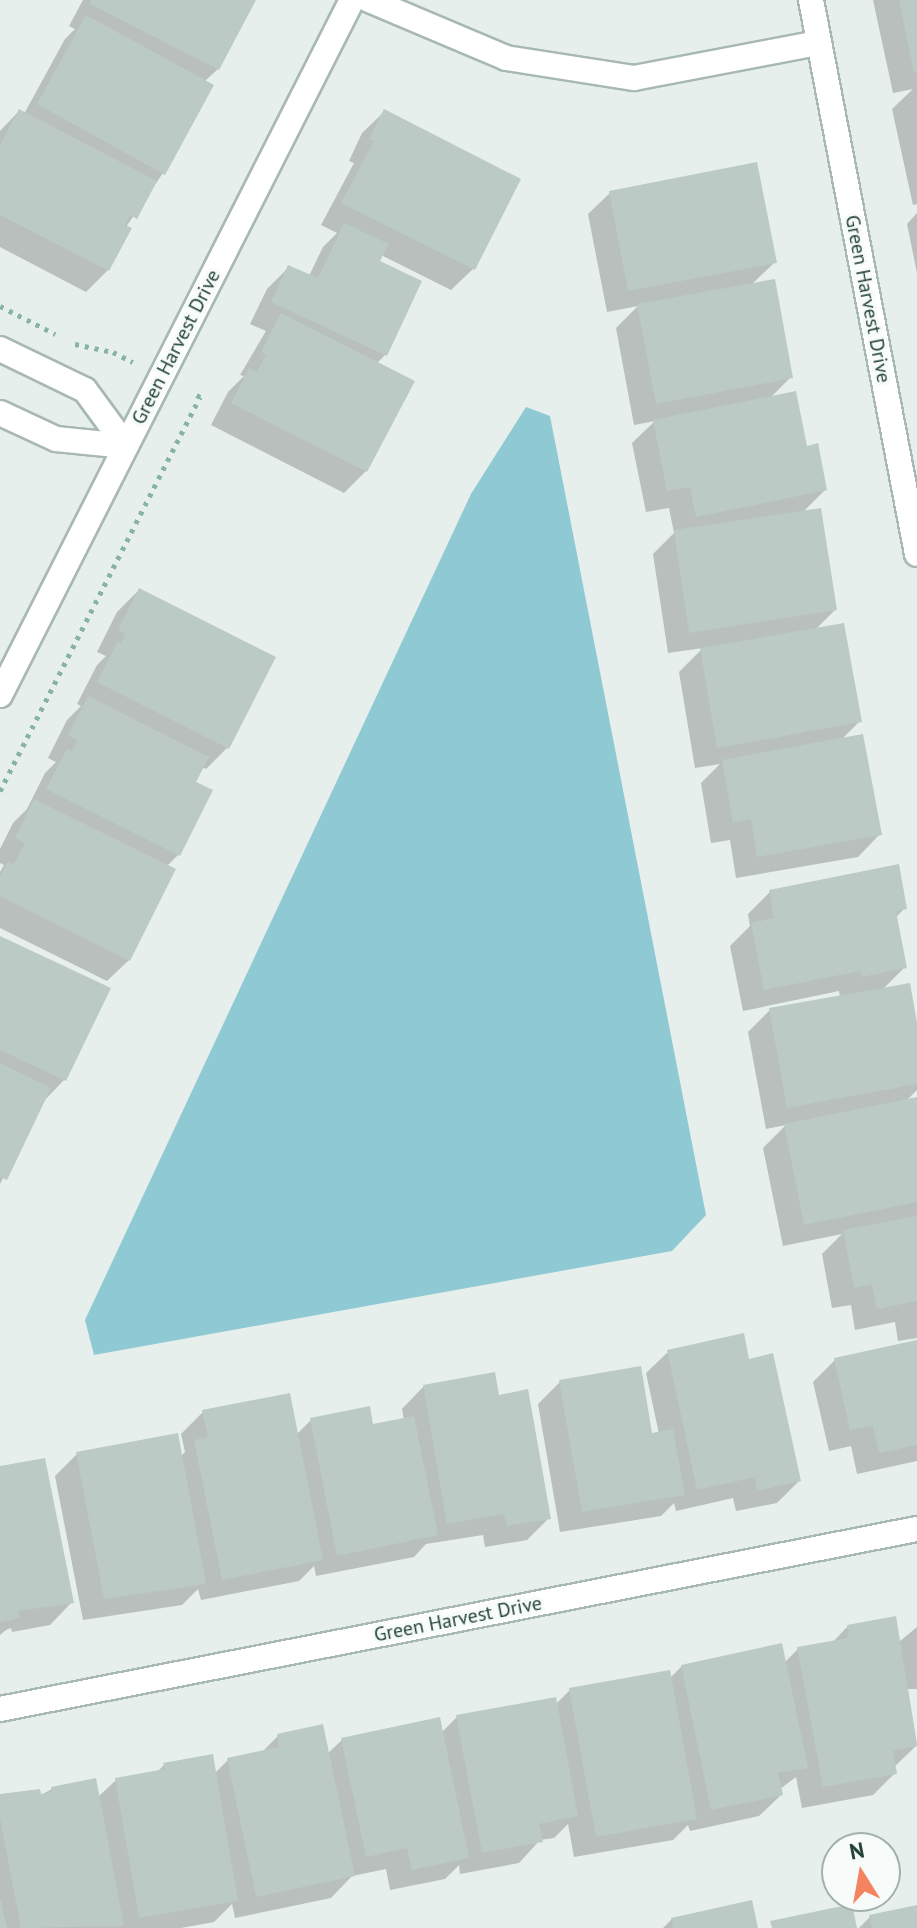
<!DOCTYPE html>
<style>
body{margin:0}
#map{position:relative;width:917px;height:1928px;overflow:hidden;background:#e6efeb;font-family:"PT Sans",sans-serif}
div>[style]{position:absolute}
.water>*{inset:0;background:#8ec9d4}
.shadow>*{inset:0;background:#0003}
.building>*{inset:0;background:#bbcac4}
.path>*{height:5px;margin-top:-2.5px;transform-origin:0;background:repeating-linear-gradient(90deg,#86b3a5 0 4px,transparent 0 10px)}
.roads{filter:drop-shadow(2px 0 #a8b8b2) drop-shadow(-2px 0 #a8b8b2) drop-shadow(0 2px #a8b8b2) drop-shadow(0 -2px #a8b8b2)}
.minor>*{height:24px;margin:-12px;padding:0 12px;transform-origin:12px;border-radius:12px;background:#fff}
span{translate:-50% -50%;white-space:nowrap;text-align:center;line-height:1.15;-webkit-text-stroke:7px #f7fbf9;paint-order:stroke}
.street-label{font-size:20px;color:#24423a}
.north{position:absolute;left:821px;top:1832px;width:80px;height:80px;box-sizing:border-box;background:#f7fbf9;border:2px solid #a3b1ad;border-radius:50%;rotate:349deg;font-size:22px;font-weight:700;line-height:32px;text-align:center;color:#24423a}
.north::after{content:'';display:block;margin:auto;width:28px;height:36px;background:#f4845f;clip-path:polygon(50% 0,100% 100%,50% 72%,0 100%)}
</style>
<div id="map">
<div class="water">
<i style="clip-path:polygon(526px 407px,550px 416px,706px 1215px,672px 1251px,94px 1355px,85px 1320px,471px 494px)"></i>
</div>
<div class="shadow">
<i style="clip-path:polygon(83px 0,253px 0,218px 69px,204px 82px,163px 173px,126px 227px,108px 270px,86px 292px,0 247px,0 131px,19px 111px,24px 114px,65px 39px,75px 29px,69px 26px)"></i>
<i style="clip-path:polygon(873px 0,917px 0,917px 204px,913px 205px,892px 109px,913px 89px,893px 93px)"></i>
<i style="clip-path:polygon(384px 112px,473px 269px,451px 290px,381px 255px,377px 262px,385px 355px,376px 364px,366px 471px,344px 493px,211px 425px,228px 392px,244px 376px,240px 375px,266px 331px,250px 324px,267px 289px,289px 267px,309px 276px,323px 247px,337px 233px,321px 225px,354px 163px,349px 161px,362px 133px)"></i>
<i style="clip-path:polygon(610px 193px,775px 262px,751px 285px,791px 377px,770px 398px,805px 448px,825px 490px,802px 513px,835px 610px,814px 631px,859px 722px,841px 740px,879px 835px,858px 857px,736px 878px,730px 840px,711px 843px,701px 783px,720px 764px,695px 768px,679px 672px,703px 648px,668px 653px,653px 554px,674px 533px,669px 508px,646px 512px,632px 443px,655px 421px,634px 425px,616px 328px,638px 306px,607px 312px,588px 214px)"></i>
<i style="clip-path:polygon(917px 213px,917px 273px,907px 224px)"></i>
<i style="clip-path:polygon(139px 590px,228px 747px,206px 769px,202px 767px,194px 783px,211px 791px,178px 855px,167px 866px,129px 960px,107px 981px,0 928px,0 872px,4px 865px,0 863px,0 849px,13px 823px,27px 809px,45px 773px,56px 762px,48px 758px,67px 720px,81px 706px,77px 704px,97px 665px,106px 656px,97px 652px,117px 612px)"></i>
<i style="clip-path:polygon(770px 892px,905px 908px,895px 918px,905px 967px,883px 989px,917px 1035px,917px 1090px,906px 1101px,917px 1099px,917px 1338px,898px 1341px,895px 1322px,855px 1330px,851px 1305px,832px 1308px,822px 1254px,842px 1234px,783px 1246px,763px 1148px,786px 1125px,766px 1129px,748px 1032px,770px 1010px,840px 997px,839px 991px,743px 1011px,730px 946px,750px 926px,748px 914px)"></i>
<i style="clip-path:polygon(0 938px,108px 989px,64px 1080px,42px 1103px,0 1184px)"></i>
<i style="clip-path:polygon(917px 1342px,917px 1461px,857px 1474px,851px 1446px,829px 1451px,813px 1382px,835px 1360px)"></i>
<i style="clip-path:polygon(668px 1352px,748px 1361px,799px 1481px,777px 1503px,736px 1511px,733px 1498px,676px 1511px,674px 1503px,661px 1516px,560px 1532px,538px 1404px,560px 1382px,651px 1435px,659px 1434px,646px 1373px)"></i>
<i style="clip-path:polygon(423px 1387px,497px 1397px,549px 1518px,527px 1540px,485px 1547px,483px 1535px,426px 1544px,414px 1557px,316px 1576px,314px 1566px,299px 1581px,201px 1600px,198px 1589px,182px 1605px,83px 1620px,55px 1476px,77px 1454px,180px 1457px,185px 1452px,181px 1434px,203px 1412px,296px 1435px,311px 1420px,372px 1426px,404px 1420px,402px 1409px)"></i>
<i style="clip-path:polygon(0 1468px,71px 1603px,50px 1625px,12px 1632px,11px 1628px,6px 1630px,0 1635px)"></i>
<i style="clip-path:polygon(847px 1627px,899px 1642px,917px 1627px,917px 1689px,908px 1689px,917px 1745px,894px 1767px,895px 1773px,873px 1795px,802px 1808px,796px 1777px,780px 1789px,781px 1795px,759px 1816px,690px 1831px,688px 1825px,673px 1840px,574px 1857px,568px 1824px,554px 1838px,540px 1840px,519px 1863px,460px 1874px,459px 1865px,445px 1879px,390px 1890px,386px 1869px,352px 1876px,331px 1898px,235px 1918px,232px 1904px,214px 1922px,181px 1928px,0 1928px,0 1796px,39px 1796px,52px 1789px,97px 1798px,116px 1780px,156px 1773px,164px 1765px,214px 1774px,228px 1760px,261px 1753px,278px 1736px,327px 1754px,342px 1740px,441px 1733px,457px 1717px,556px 1704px,570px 1690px,670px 1678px,682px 1666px,784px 1663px,798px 1649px,832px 1643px)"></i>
<i style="clip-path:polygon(917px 1908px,917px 1928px,859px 1928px,870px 1917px)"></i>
<i style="clip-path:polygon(672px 1919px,756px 1928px,663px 1928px)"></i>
</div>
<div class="building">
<i style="clip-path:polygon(91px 0,256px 0,219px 70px,90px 4px)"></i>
<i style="clip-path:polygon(899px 0,917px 0,917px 72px,914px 73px)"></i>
<i style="clip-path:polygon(86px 15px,214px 85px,165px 175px,37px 104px)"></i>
<i style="clip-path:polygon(19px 109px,157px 181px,137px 219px,130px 215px,125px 225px,132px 228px,109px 271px,0 215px,0 145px)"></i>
<i style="clip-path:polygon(384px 109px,521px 179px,475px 270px,341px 203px,374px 141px,369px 139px)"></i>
<i style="clip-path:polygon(757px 162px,777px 263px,628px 291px,609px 191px)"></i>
<i style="clip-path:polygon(344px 223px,389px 244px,380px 261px,422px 281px,387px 356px,271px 302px,288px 265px,318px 278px)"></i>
<i style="clip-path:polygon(775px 279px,793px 378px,656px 404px,637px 304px)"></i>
<i style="clip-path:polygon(281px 313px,415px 381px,367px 472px,231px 403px,249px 368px,257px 372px,266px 355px,261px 352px)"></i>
<i style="clip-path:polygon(796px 391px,807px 446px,818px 443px,827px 490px,696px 517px,690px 487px,667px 491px,653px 420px)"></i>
<i style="clip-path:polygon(821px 508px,837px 610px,689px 633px,674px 530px)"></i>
<i style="clip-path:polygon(139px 588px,276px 657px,229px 749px,97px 682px,118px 641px,121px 643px,125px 634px,118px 630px)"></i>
<i style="clip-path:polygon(844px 623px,862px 722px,717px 748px,700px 648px)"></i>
<i style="clip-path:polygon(88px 696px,209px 757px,196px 782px,213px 790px,180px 856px,46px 789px,67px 749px,72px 751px,77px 741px,68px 735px)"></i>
<i style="clip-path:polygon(863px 734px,882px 835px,757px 857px,751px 819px,733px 823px,722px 760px)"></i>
<i style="clip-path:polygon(34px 799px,176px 869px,130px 961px,0 896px,0 877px,8px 861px,14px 864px,25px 843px,15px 838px)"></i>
<i style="clip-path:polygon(899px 864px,907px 909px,896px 911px,907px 968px,861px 977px,860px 971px,764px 990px,751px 923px,774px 918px,769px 890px)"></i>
<i style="clip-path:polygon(0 936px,111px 988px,66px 1081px,0 1050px)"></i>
<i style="clip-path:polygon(910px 983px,917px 1023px,917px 1084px,787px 1108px,769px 1008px)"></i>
<i style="clip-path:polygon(0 1063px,51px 1088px,7px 1180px,0 1177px)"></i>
<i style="clip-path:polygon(917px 1097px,917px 1202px,804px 1225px,784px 1124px)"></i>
<i style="clip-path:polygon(917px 1216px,917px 1301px,877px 1309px,872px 1284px,854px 1288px,843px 1230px)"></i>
<i style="clip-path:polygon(744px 1333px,749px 1359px,773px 1353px,801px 1481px,757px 1491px,755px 1477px,697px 1490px,667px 1350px)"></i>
<i style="clip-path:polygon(917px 1340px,917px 1445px,879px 1453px,873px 1426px,850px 1430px,834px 1358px)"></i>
<i style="clip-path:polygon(641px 1366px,652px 1433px,673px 1429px,685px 1495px,582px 1512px,559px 1380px)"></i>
<i style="clip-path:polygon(495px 1372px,499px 1395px,528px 1389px,551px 1519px,507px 1526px,504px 1514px,447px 1524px,423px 1385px)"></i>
<i style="clip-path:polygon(290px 1393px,323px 1560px,222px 1580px,194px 1440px,208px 1437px,202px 1410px)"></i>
<i style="clip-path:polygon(370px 1406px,373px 1424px,414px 1416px,438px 1535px,337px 1556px,310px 1418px)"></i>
<i style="clip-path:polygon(178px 1433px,206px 1584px,104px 1599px,76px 1452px)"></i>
<i style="clip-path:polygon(45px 1458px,74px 1603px,18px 1611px,20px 1618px,0 1622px,0 1466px)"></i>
<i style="clip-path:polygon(896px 1616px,917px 1746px,893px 1750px,897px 1774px,823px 1787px,797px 1647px,848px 1638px,847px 1625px)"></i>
<i style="clip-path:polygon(782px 1643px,808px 1768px,778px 1773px,783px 1795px,711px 1810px,681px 1665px)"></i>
<i style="clip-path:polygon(670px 1670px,697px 1819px,596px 1837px,569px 1688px)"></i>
<i style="clip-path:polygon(556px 1697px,578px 1816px,539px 1824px,543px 1842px,482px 1853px,456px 1715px)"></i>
<i style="clip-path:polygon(440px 1717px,469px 1858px,412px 1870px,407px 1848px,366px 1857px,341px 1738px)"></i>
<i style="clip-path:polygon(323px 1724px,355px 1876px,256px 1897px,227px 1758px,279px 1747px,277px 1734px)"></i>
<i style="clip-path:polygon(213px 1754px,238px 1901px,139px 1918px,115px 1778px,165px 1769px,163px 1763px)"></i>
<i style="clip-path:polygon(96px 1778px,124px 1926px,21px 1928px,0 1818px,0 1794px,40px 1789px,41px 1794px,52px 1792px,51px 1787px)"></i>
<i style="clip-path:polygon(752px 1900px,758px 1928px,673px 1928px,671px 1918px)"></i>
<i style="clip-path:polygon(0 1901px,1px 1901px,7px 1928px,0 1928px)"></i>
<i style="clip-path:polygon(852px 1904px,857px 1928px,772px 1928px,770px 1921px)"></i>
<i style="clip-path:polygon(917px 1905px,917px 1928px,872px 1928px,869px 1915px)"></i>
</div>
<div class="path">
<i style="left:0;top:306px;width:62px;rotate:27deg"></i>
<i style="left:75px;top:344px;width:39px;rotate:12deg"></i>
<i style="left:113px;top:352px;width:22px;rotate:27deg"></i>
<i style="left:0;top:791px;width:442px;rotate:-63.1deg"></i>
<i style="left:200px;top:397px;width:9px;rotate:-148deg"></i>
</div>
<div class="roads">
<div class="minor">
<i style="left:369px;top:0;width:149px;rotate:22.9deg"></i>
<i style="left:506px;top:58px;width:130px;rotate:8.9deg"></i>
<i style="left:634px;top:78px;width:187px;rotate:-10.8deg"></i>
<i style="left:811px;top:0;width:564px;rotate:79.17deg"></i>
<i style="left:0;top:349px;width:94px;rotate:25.8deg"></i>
<i style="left:85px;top:390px;width:69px;rotate:53.8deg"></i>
<i style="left:0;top:413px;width:62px;rotate:24.9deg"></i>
<i style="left:56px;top:439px;width:70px;rotate:5.7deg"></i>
<i style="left:0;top:695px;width:779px;rotate:-63.14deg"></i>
<i style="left:0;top:1709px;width:934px;rotate:-11.11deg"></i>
</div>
</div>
<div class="street-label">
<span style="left:868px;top:299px;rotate:79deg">Green Harvest Drive</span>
<span style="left:176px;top:347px;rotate:-63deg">Green Harvest Drive</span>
<span style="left:458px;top:1619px;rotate:-11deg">Green Harvest Drive</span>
</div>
<div class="north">N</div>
</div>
